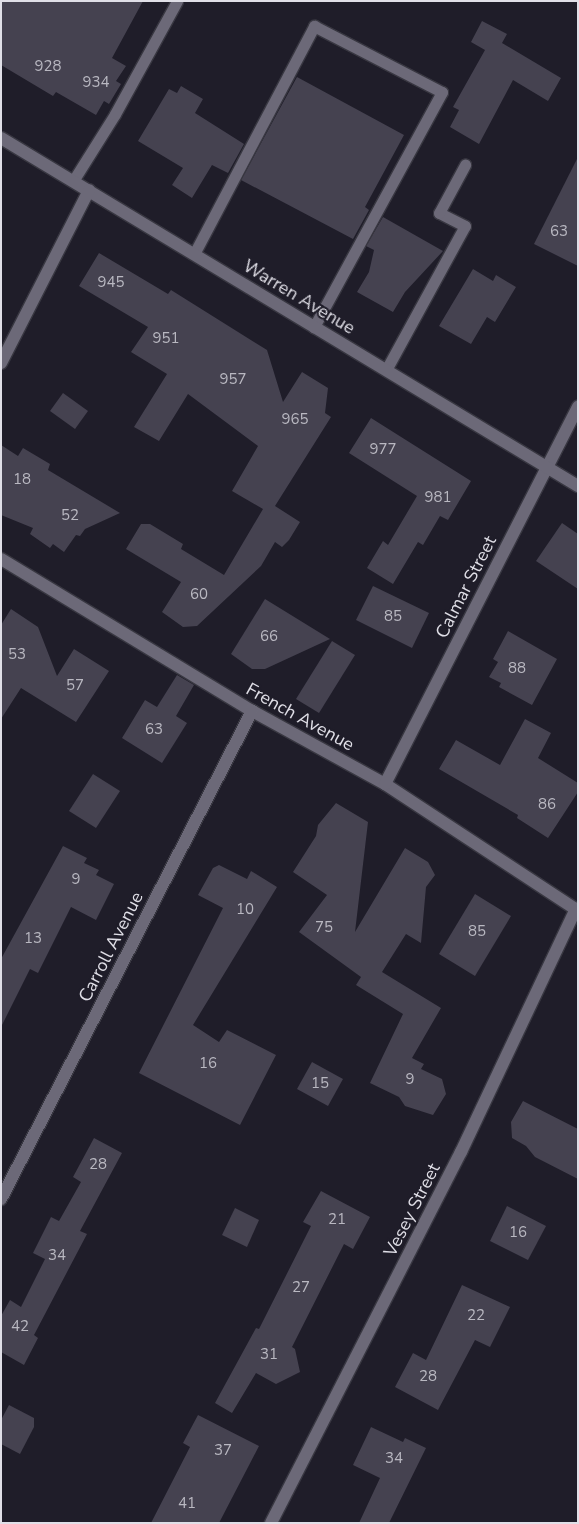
<!DOCTYPE html>
<style>
body{margin:0}
#map{position:relative;width:579px;height:1524px;overflow:hidden;background:#1f1d29;font-family:"Nunito Sans",sans-serif}
div>[style]{position:absolute}
.building>*{inset:0;background:#454250}
.roads{filter:drop-shadow(1px 0 #383741) drop-shadow(-1px 0 #383741) drop-shadow(0 1px #383741) drop-shadow(0 -1px #383741)}
.lane>*{height:11px;margin:-5.5px;padding:0 5.5px;transform-origin:5.5px;border-radius:5.5px;background:#6c6978}
.street>*{height:12px;margin:-6px;padding:0 6px;transform-origin:6px;border-radius:6px;background:#6c6978}
.secondary>*{height:12px;margin:-6px;padding:0 6px;transform-origin:6px;border-radius:6px;background:#6c6978}
span{translate:-50% -50%;white-space:nowrap;text-align:center;line-height:1.15;-webkit-text-stroke:4px #1f1d29;paint-order:stroke}
.number-label{font-size:15px;color:#b9b8c1}
.number-label span{-webkit-text-stroke-width:0}
.street-label{font-size:18px;color:#e0dfe7}
.frame{position:absolute;inset:0;border:2px solid #e0dfe7;pointer-events:none}
</style>
<div id="map">
<div class="building">
<i style="clip-path:polygon(1px 1px,143px 1px,112px 58px,126px 66px,116px 81px,121px 84px,109px 104px,104px 101px,96px 115px,56px 92px,53px 96px,1px 65px)"></i>
<i style="clip-path:polygon(482px 21px,507px 34px,502px 43px,561px 78px,548px 101px,513px 80px,479px 144px,450px 127px,459px 110px,453px 107px,485px 50px,471px 42px)"></i>
<i style="clip-path:polygon(297px 77px,404px 135px,365px 207px,369px 210px,353px 239px,241px 180px)"></i>
<i style="clip-path:polygon(181px 86px,203px 99px,195px 113px,244px 144px,228px 173px,212px 165px,192px 198px,172px 185px,183px 168px,138px 141px,169px 89px,177px 93px)"></i>
<i style="clip-path:polygon(578px 157px,578px 266px,534px 244px)"></i>
<i style="clip-path:polygon(383px 217px,443px 251px,405px 292px,393px 312px,357px 292px,369px 272px,374px 250px,366px 246px)"></i>
<i style="clip-path:polygon(99px 253px,168px 294px,171px 290px,267px 350px,283px 402px,302px 372px,328px 388px,325px 413px,331px 417px,275px 506px,300px 522px,289px 540px,282px 547px,275px 542px,261px 566px,197px 626px,183px 627px,162px 612px,181px 582px,126px 549px,141px 524px,150px 524px,183px 544px,181px 549px,224px 575px,263px 509px,232px 491px,258px 446px,188px 394px,159px 441px,134px 427px,167px 374px,131px 352px,148px 327px,79px 286px)"></i>
<i style="clip-path:polygon(473px 269px,493px 281px,496px 275px,516px 287px,495px 322px,487px 317px,471px 344px,439px 326px)"></i>
<i style="clip-path:polygon(63px 393px,88px 411px,75px 429px,50px 411px)"></i>
<i style="clip-path:polygon(371px 418px,471px 481px,448px 520px,440px 516px,423px 545px,418px 542px,393px 584px,367px 568px,383px 541px,388px 545px,417px 496px,349px 453px)"></i>
<i style="clip-path:polygon(1px 445px,18px 456px,23px 448px,50px 464px,48px 470px,120px 513px,85px 529px,80px 536px,76px 535px,64px 552px,53px 544px,50px 548px,30px 534px,33px 528px,1px 515px)"></i>
<i style="clip-path:polygon(562px 523px,578px 534px,578px 589px,536px 561px)"></i>
<i style="clip-path:polygon(373px 586px,429px 613px,412px 648px,356px 620px)"></i>
<i style="clip-path:polygon(265px 599px,330px 639px,265px 669px,252px 669px,231px 654px)"></i>
<i style="clip-path:polygon(11px 609px,38px 627px,57px 676px,74px 649px,109px 671px,76px 722px,21px 688px,1px 719px,1px 625px)"></i>
<i style="clip-path:polygon(508px 631px,557px 659px,532px 705px,499px 687px,501px 683px,489px 677px,498px 662px,493px 659px)"></i>
<i style="clip-path:polygon(332px 641px,355px 655px,319px 713px,296px 699px)"></i>
<i style="clip-path:polygon(177px 675px,194px 685px,176px 716px,187px 723px,162px 763px,122px 738px,145px 700px,157px 707px)"></i>
<i style="clip-path:polygon(525px 719px,551px 733px,538px 758px,578px 783px,578px 792px,548px 838px,517px 818px,518px 815px,439px 769px,456px 740px,500px 765px)"></i>
<i style="clip-path:polygon(93px 774px,120px 791px,96px 828px,69px 811px)"></i>
<i style="clip-path:polygon(336px 803px,368px 822px,355px 932px,405px 848px,428px 862px,435px 875px,426px 887px,421px 943px,406px 934px,382px 972px,441px 1008px,412px 1058px,424px 1064px,421px 1069px,442px 1079px,446px 1094px,433px 1115px,405px 1106px,399px 1097px,370px 1083px,403px 1014px,356px 985px,361px 977px,299px 932px,327px 895px,293px 872px,316px 836px,318px 825px)"></i>
<i style="clip-path:polygon(63px 846px,87px 858px,84px 863px,99px 870px,96px 875px,114px 884px,96px 920px,71px 907px,38px 973px,30px 969px,1px 1027px,1px 959px)"></i>
<i style="clip-path:polygon(219px 865px,247px 879px,251px 871px,277px 887px,193px 1025px,219px 1042px,227px 1030px,276px 1055px,240px 1125px,139px 1073px,223px 908px,198px 895px,213px 868px)"></i>
<i style="clip-path:polygon(475px 894px,511px 916px,475px 976px,439px 954px)"></i>
<i style="clip-path:polygon(312px 1062px,343px 1079px,328px 1106px,297px 1089px)"></i>
<i style="clip-path:polygon(523px 1101px,578px 1129px,578px 1179px,535px 1157px,526px 1146px,512px 1138px,511px 1122px)"></i>
<i style="clip-path:polygon(94px 1138px,122px 1153px,80px 1231px,87px 1234px,34px 1335px,38px 1338px,24px 1365px,1px 1352px,1px 1316px,10px 1300px,21px 1307px,45px 1259px,33px 1253px,51px 1217px,59px 1221px,81px 1182px,73px 1177px)"></i>
<i style="clip-path:polygon(321px 1191px,370px 1217px,353px 1249px,344px 1244px,292px 1347px,295px 1349px,300px 1372px,276px 1384px,256px 1373px,232px 1413px,215px 1403px,256px 1328px,259px 1329px,311px 1226px,303px 1222px)"></i>
<i style="clip-path:polygon(507px 1206px,546px 1226px,528px 1260px,490px 1241px)"></i>
<i style="clip-path:polygon(235px 1208px,259px 1220px,247px 1247px,222px 1235px)"></i>
<i style="clip-path:polygon(462px 1285px,510px 1307px,490px 1347px,475px 1340px,438px 1410px,395px 1387px,413px 1353px,426px 1360px)"></i>
<i style="clip-path:polygon(9px 1405px,34px 1418px,34px 1427px,20px 1454px,1px 1444px,1px 1420px)"></i>
<i style="clip-path:polygon(198px 1415px,259px 1446px,219px 1523px,151px 1523px,190px 1447px,183px 1443px)"></i>
<i style="clip-path:polygon(371px 1427px,403px 1442px,405px 1438px,426px 1448px,389px 1523px,359px 1523px,380px 1478px,353px 1465px)"></i>
</div>
<div class="roads">
<div class="lane">
<i style="left:73px;top:181px;width:79px;rotate:-57.9deg"></i>
<i style="left:115px;top:114px;width:129px;rotate:-61.2deg"></i>
<i style="left:194px;top:254px;width:258px;rotate:-62.2deg"></i>
<i style="left:314px;top:26px;width:144px;rotate:27.3deg"></i>
<i style="left:442px;top:92px;width:268px;rotate:118.6deg"></i>
<i style="left:386px;top:370px;width:164px;rotate:-61.3deg"></i>
<i style="left:465px;top:226px;width:29px;rotate:-153deg"></i>
<i style="left:439px;top:213px;width:55px;rotate:-61.6deg"></i>
</div>
<div class="street">
<i style="left:1px;top:559px;width:293px;rotate:31.2deg"></i>
<i style="left:252px;top:711px;width:152px;rotate:28.8deg"></i>
<i style="left:385px;top:784px;width:231px;rotate:33.3deg"></i>
<i style="left:385px;top:784px;width:424px;rotate:-62.9deg"></i>
<i style="left:1px;top:1199px;width:549px;rotate:-62.78deg"></i>
<i style="left:271px;top:1523px;width:417px;rotate:-62.9deg"></i>
<i style="left:461px;top:1152px;width:269px;rotate:-64.7deg"></i>
</div>
<div class="secondary">
<i style="left:1px;top:138px;width:674px;rotate:31.1deg"></i>
<i style="left:1px;top:363px;width:194px;rotate:-63deg"></i>
</div>
</div>
<div class="number-label">
<span style="left:48px;top:67px">928</span>
<span style="left:96px;top:83px">934</span>
<span style="left:559px;top:232px">63</span>
<span style="left:111px;top:283px">945</span>
<span style="left:166px;top:339px">951</span>
<span style="left:233px;top:380px">957</span>
<span style="left:295px;top:420px">965</span>
<span style="left:383px;top:450px">977</span>
<span style="left:22px;top:480px">18</span>
<span style="left:438px;top:498px">981</span>
<span style="left:70px;top:516px">52</span>
<span style="left:199px;top:595px">60</span>
<span style="left:393px;top:617px">85</span>
<span style="left:269px;top:637px">66</span>
<span style="left:17px;top:655px">53</span>
<span style="left:517px;top:669px">88</span>
<span style="left:75px;top:686px">57</span>
<span style="left:154px;top:730px">63</span>
<span style="left:547px;top:805px">86</span>
<span style="left:76px;top:880px">9</span>
<span style="left:245px;top:910px">10</span>
<span style="left:324px;top:928px">75</span>
<span style="left:477px;top:932px">85</span>
<span style="left:33px;top:939px">13</span>
<span style="left:208px;top:1064px">16</span>
<span style="left:410px;top:1080px">9</span>
<span style="left:320px;top:1084px">15</span>
<span style="left:98px;top:1165px">28</span>
<span style="left:337px;top:1220px">21</span>
<span style="left:518px;top:1233px">16</span>
<span style="left:57px;top:1256px">34</span>
<span style="left:301px;top:1288px">27</span>
<span style="left:476px;top:1316px">22</span>
<span style="left:20px;top:1327px">42</span>
<span style="left:269px;top:1355px">31</span>
<span style="left:428px;top:1377px">28</span>
<span style="left:223px;top:1451px">37</span>
<span style="left:394px;top:1459px">34</span>
<span style="left:187px;top:1504px">41</span>
</div>
<div class="street-label">
<span style="left:299px;top:297px;rotate:31deg">Warren Avenue</span>
<span style="left:466px;top:587px;rotate:-63deg">Calmar Street</span>
<span style="left:300px;top:717px;rotate:29deg">French Avenue</span>
<span style="left:111px;top:947px;rotate:-63deg">Carroll Avenue</span>
<span style="left:412px;top:1210px;rotate:-63deg">Vesey Street</span>
</div>
<div class="frame"></div>
</div>
